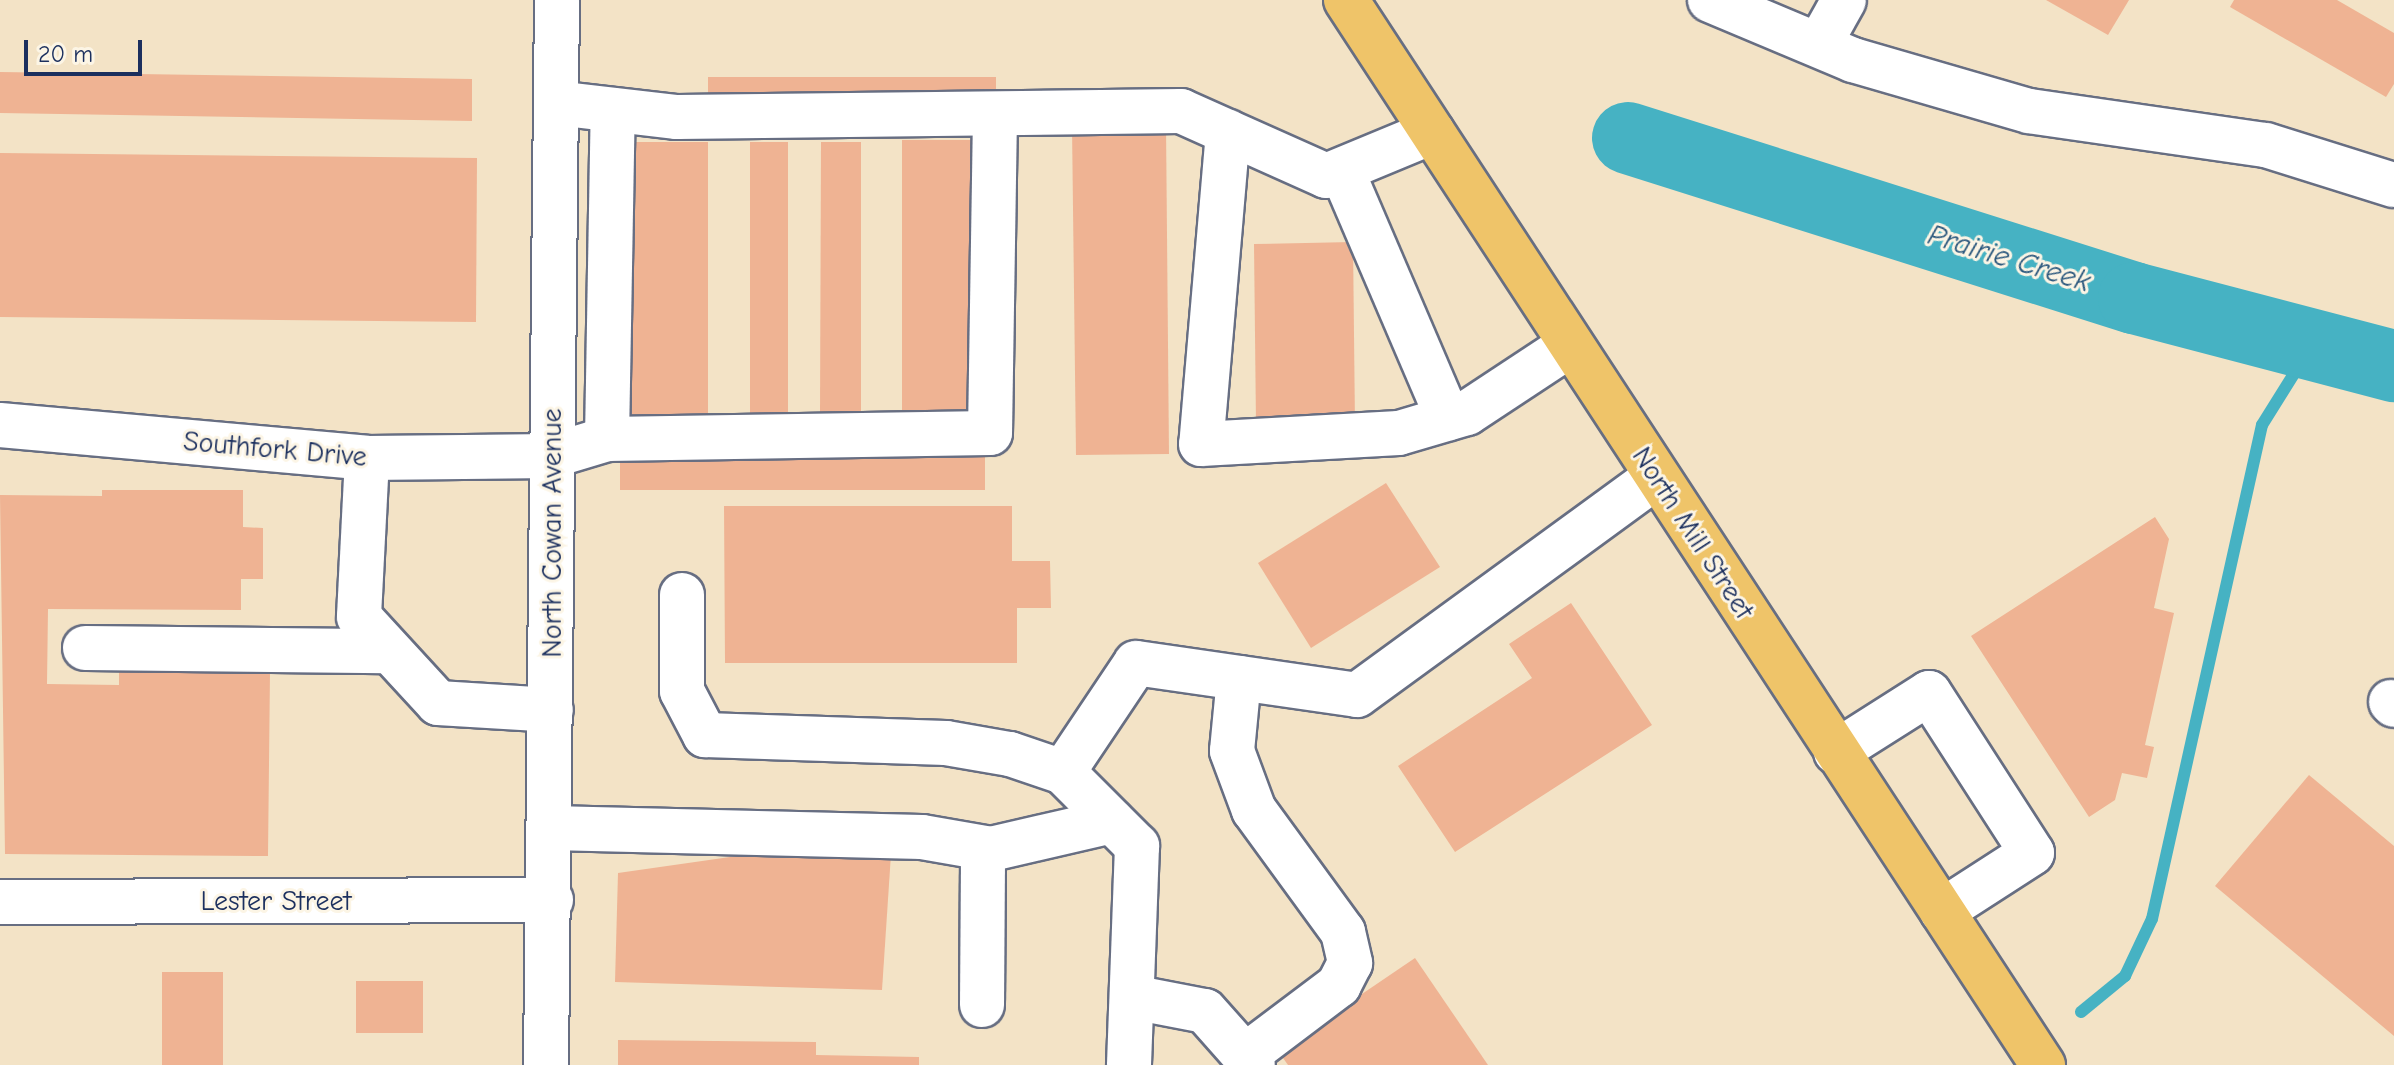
<!DOCTYPE html>
<style>
body{margin:0}
#map{position:relative;width:2394px;height:1065px;overflow:hidden;background:#f3e3c6;font-family:"Comic Neue",sans-serif}
div>[style]{position:absolute}
.stream>*{height:12px;margin:-6px;padding:0 6px;transform-origin:6px;border-radius:6px;background:#46b2c3}
.river>*{height:72px;margin:-36px;padding:0 36px;transform-origin:36px;border-radius:36px;background:#46b2c3}
.building>*{inset:0;background:#efb393}
.roads{filter:drop-shadow(2px 0 #676e82) drop-shadow(-2px 0 #676e82) drop-shadow(0 2px #676e82) drop-shadow(0 -2px #676e82)}
.minor>*{height:44px;margin:-22px;padding:0 22px;transform-origin:22px;border-radius:22px;background:#fff}
.major>*{height:44px;margin:-22px;padding:0 22px;transform-origin:22px;border-radius:22px;background:#efc469}
span{translate:-50% -50%;white-space:nowrap;text-align:center;line-height:1.15;-webkit-text-stroke:6px #fcf5e5;paint-order:stroke}
.street-label{font-size:28px;color:#1b2f5e}
.water-label{font-size:30px;color:#28567c;font-style:italic}
.scale{position:absolute;left:24px;top:40px;width:118px;height:36px;box-sizing:border-box;border:4px solid #1b2f5e;border-top:0;padding-left:10px;font-size:24px;line-height:28px;white-space:nowrap;color:#1b2f5e;-webkit-text-stroke:6px #fcf5e5;paint-order:stroke}
</style>
<div id="map">
<div class="stream">
<i style="left:2081px;top:1012px;width:57px;rotate:-39.3deg"></i>
<i style="left:2125px;top:976px;width:63px;rotate:-64.7deg"></i>
<i style="left:2152px;top:919px;width:506px;rotate:-77.45deg"></i>
<i style="left:2262px;top:425px;width:94px;rotate:-58deg"></i>
</div>
<div class="river">
<i style="left:1628px;top:138px;width:531px;rotate:17.55deg"></i>
<i style="left:2134px;top:298px;width:269px;rotate:14.7deg"></i>
</div>
<div class="building">
<i style="clip-path:polygon(2046px 0,2129px 0,2108px 35px)"></i>
<i style="clip-path:polygon(2234px 0,2337px 0,2394px 33px,2394px 84px,2386px 97px,2230px 7px)"></i>
<i style="clip-path:polygon(0 72px,472px 79px,472px 121px,0 113px)"></i>
<i style="clip-path:polygon(708px 77px,996px 77px,996px 100px,708px 100px)"></i>
<i style="clip-path:polygon(1166px 125px,1169px 454px,1076px 455px,1072px 126px)"></i>
<i style="clip-path:polygon(902px 140px,978px 140px,978px 416px,902px 416px)"></i>
<i style="clip-path:polygon(631px 142px,708px 142px,708px 417px,631px 417px)"></i>
<i style="clip-path:polygon(750px 142px,788px 142px,788px 417px,750px 417px)"></i>
<i style="clip-path:polygon(821px 142px,861px 142px,861px 415px,820px 415px)"></i>
<i style="clip-path:polygon(0 153px,477px 158px,476px 322px,0 317px)"></i>
<i style="clip-path:polygon(1353px 242px,1355px 425px,1256px 425px,1254px 244px)"></i>
<i style="clip-path:polygon(620px 448px,985px 448px,985px 490px,620px 490px)"></i>
<i style="clip-path:polygon(1386px 483px,1440px 567px,1311px 648px,1258px 563px)"></i>
<i style="clip-path:polygon(102px 490px,243px 490px,243px 527px,263px 528px,263px 579px,241px 579px,241px 610px,48px 609px,47px 684px,119px 685px,119px 671px,270px 672px,268px 856px,5px 854px,0 495px,102px 496px)"></i>
<i style="clip-path:polygon(724px 506px,1012px 506px,1012px 561px,1050px 561px,1051px 608px,1017px 608px,1017px 663px,725px 663px)"></i>
<i style="clip-path:polygon(2155px 517px,2169px 539px,2154px 608px,2174px 613px,2145px 745px,2154px 747px,2147px 778px,2122px 773px,2115px 800px,2089px 817px,1971px 636px)"></i>
<i style="clip-path:polygon(1571px 603px,1652px 725px,1455px 852px,1398px 766px,1532px 678px,1509px 644px)"></i>
<i style="clip-path:polygon(2309px 775px,2394px 846px,2394px 1036px,2215px 886px)"></i>
<i style="clip-path:polygon(891px 854px,882px 990px,615px 982px,618px 873px,737px 856px)"></i>
<i style="clip-path:polygon(1415px 958px,1488px 1065px,1288px 1065px,1278px 1051px)"></i>
<i style="clip-path:polygon(162px 972px,223px 972px,223px 1065px,162px 1065px)"></i>
<i style="clip-path:polygon(356px 981px,423px 981px,423px 1033px,356px 1033px)"></i>
<i style="clip-path:polygon(618px 1040px,816px 1042px,816px 1055px,919px 1057px,919px 1065px,618px 1065px)"></i>
</div>
<div class="roads">
<div class="minor">
<i style="left:1710px;top:0;width:155px;rotate:22.8deg"></i>
<i style="left:1853px;top:60px;width:183px;rotate:16.2deg"></i>
<i style="left:2029px;top:111px;width:239px;rotate:8.2deg"></i>
<i style="left:2266px;top:145px;width:134px;rotate:17.4deg"></i>
<i style="left:1820px;top:43px;width:49px;rotate:-60.8deg"></i>
<i style="left:556px;top:103px;width:122px;rotate:6.6deg"></i>
<i style="left:677px;top:117px;width:504px;rotate:-0.68deg"></i>
<i style="left:1181px;top:111px;width:159px;rotate:24.1deg"></i>
<i style="left:1326px;top:176px;width:115px;rotate:-22.5deg"></i>
<i style="left:1228px;top:132px;width:313px;rotate:94.9deg"></i>
<i style="left:1201px;top:444px;width:198px;rotate:-3.2deg"></i>
<i style="left:1399px;top:433px;width:71px;rotate:-16.4deg"></i>
<i style="left:1467px;top:413px;width:123px;rotate:-33.4deg"></i>
<i style="left:1342px;top:171px;width:269px;rotate:66.8deg"></i>
<i style="left:0;top:425px;width:368px;rotate:5.1deg"></i>
<i style="left:367px;top:458px;width:184px;rotate:-0.6deg"></i>
<i style="left:551px;top:456px;width:59px;rotate:-16.9deg"></i>
<i style="left:607px;top:439px;width:383px;rotate:-0.9deg"></i>
<i style="left:990px;top:433px;width:318px;rotate:-89.1deg"></i>
<i style="left:607px;top:439px;width:329px;rotate:-89deg"></i>
<i style="left:367px;top:458px;width:159px;rotate:92.9deg"></i>
<i style="left:359px;top:617px;width:117px;rotate:47.4deg"></i>
<i style="left:438px;top:703px;width:113px;rotate:3.5deg"></i>
<i style="left:682px;top:595px;width:96px;rotate:90deg"></i>
<i style="left:682px;top:691px;width:50px;rotate:62.4deg"></i>
<i style="left:705px;top:735px;width:241px;rotate:1.9deg"></i>
<i style="left:946px;top:743px;width:65px;rotate:9.8deg"></i>
<i style="left:1010px;top:754px;width:56px;rotate:18.8deg"></i>
<i style="left:1063px;top:772px;width:105px;rotate:45deg"></i>
<i style="left:1137px;top:846px;width:219px;rotate:92.1deg"></i>
<i style="left:85px;top:648px;width:303px;rotate:0.6deg"></i>
<i style="left:1239px;top:678px;width:73px;rotate:95.5deg"></i>
<i style="left:1232px;top:751px;width:63px;rotate:69.6deg"></i>
<i style="left:1254px;top:810px;width:151px;rotate:53.9deg"></i>
<i style="left:1343px;top:932px;width:32px;rotate:77deg"></i>
<i style="left:1350px;top:963px;width:25px;rotate:117deg"></i>
<i style="left:1339px;top:985px;width:116px;rotate:143deg"></i>
<i style="left:2391px;top:702px;width:4px;rotate:45deg"></i>
<i style="left:1836px;top:752px;width:110px;rotate:-32.4deg"></i>
<i style="left:1929px;top:693px;width:190px;rotate:57.2deg"></i>
<i style="left:2032px;top:853px;width:107px;rotate:147.2deg"></i>
<i style="left:1063px;top:772px;width:131px;rotate:-56.2deg"></i>
<i style="left:1136px;top:663px;width:223px;rotate:8.2deg"></i>
<i style="left:1357px;top:695px;width:370px;rotate:-36.1deg"></i>
<i style="left:551px;top:828px;width:371px;rotate:1.4deg"></i>
<i style="left:922px;top:837px;width:70px;rotate:9.9deg"></i>
<i style="left:991px;top:849px;width:124px;rotate:-13deg"></i>
<i style="left:0;top:902px;width:551px;rotate:-0.21deg"></i>
<i style="left:1132px;top:997px;width:74px;rotate:10.9deg"></i>
<i style="left:1205px;top:1011px;width:72px;rotate:48.4deg"></i>
<i style="left:982px;top:1005px;width:157px;rotate:-89.6deg"></i>
<i style="left:546px;top:1065px;width:1065px;rotate:-89.41deg"></i>
</div>
<div class="major">
<i style="left:1346px;top:0;width:1273px;rotate:56.8deg"></i>
</div>
</div>
<div class="street-label">
<span style="left:275px;top:449px;rotate:5deg">Southfork Drive</span>
<span style="left:552px;top:533px;rotate:-90deg">North Cowan Avenue</span>
<span style="left:1693px;top:533px;rotate:57deg">North Mill Street</span>
<span style="left:276px;top:901px">Lester Street</span>
</div>
<div class="water-label">
<span style="left:2009px;top:259px;rotate:17deg">Prairie Creek</span>
</div>
<div class="scale">20 m</div>
</div>
